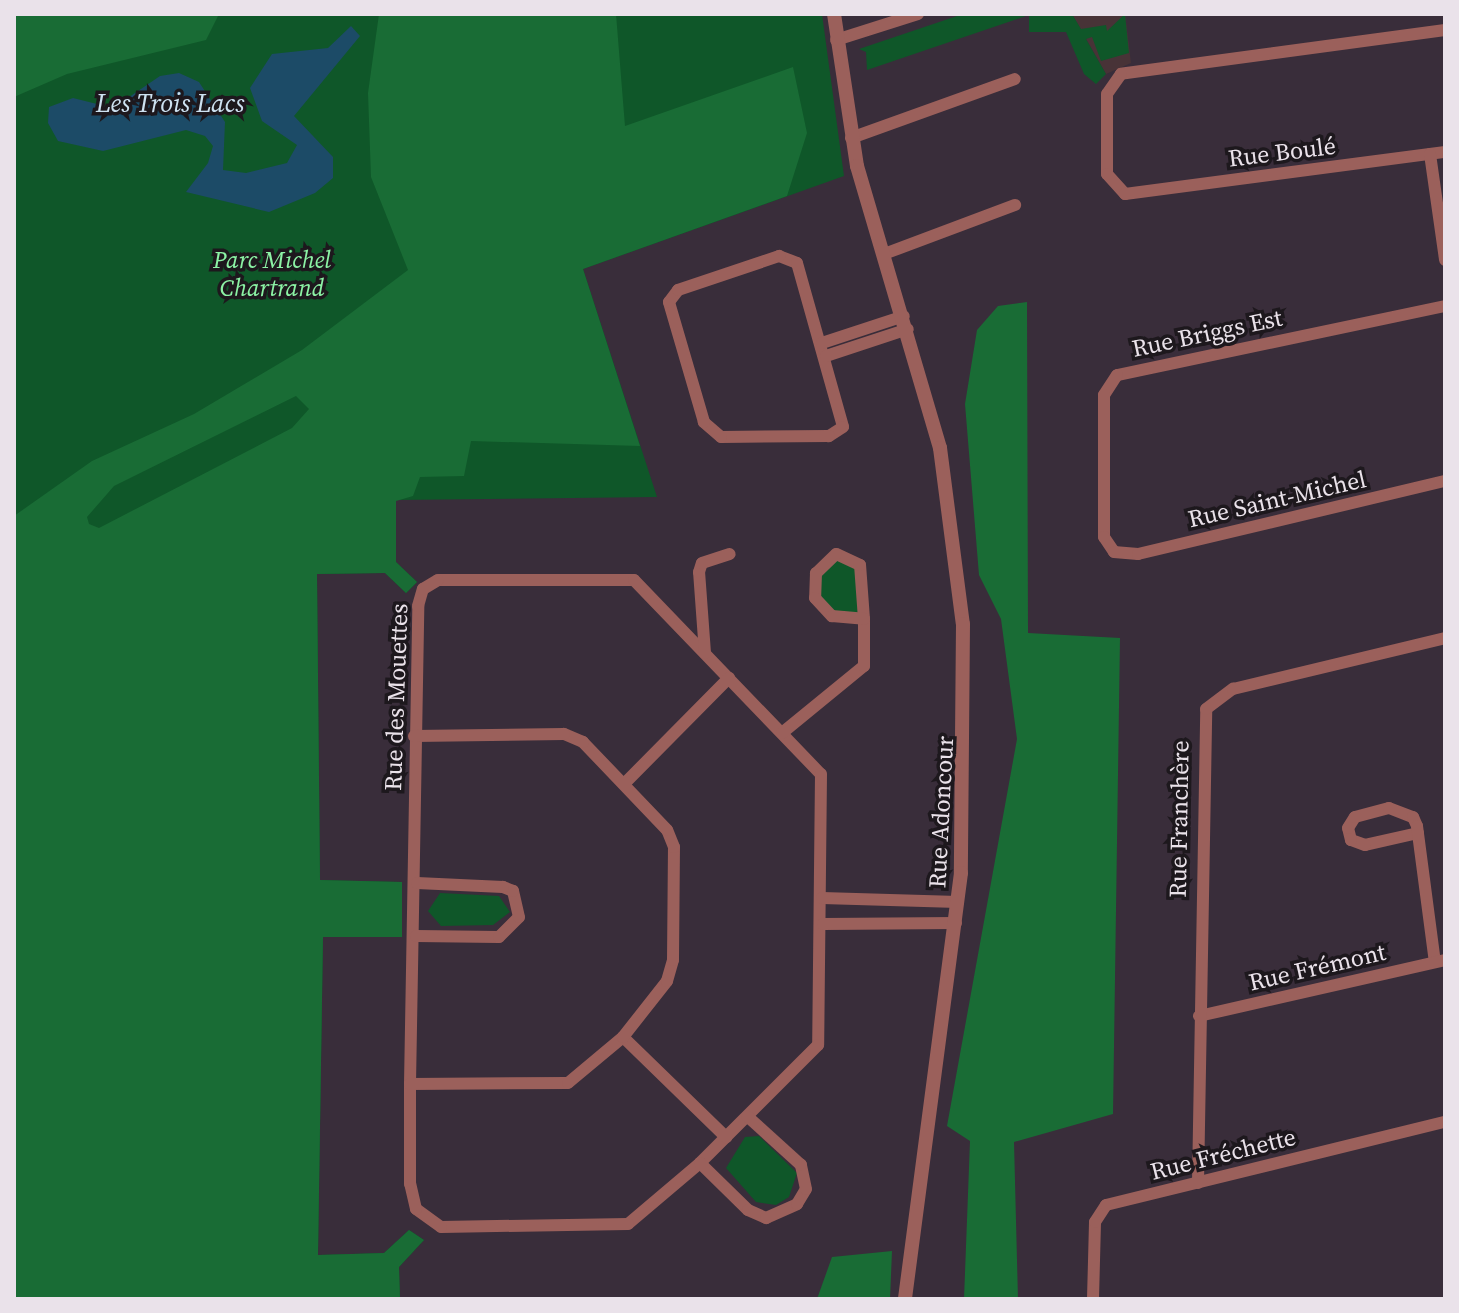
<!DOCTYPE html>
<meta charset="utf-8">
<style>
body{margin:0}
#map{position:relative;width:1459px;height:1313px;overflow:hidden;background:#392d3a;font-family:"Source Serif 4",serif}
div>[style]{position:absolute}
.education>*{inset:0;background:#483337}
.green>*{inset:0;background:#0f5729}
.forest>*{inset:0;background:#196c35}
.water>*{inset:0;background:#1c4b67}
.minor>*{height:12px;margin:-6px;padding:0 6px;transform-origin:6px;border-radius:6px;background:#9b605b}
.tertiary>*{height:14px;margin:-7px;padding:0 7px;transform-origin:7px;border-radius:7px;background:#9b605b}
span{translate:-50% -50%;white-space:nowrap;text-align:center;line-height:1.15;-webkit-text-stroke:7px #1d181d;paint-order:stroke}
.street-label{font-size:24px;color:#eae2ea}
.park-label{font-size:24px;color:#8cf3a5;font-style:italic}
.water-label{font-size:26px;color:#cee2f1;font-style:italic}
.frame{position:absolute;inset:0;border:16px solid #eae2ea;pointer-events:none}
</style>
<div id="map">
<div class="education">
<i style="clip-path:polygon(1072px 14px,1125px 14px,1131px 63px,1106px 74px)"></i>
</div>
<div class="green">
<i style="clip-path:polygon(14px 14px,822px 14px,844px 176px,583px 269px,657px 497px,396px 500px,396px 562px,417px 582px,406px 593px,385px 573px,317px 574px,320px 880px,402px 882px,402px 937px,323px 937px,318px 1255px,384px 1253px,409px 1230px,424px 1240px,399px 1267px,400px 1299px,14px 1299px)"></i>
<i style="clip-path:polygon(963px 14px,1072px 14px,1081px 29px,1106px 25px,1107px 31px,1125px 14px,1129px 53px,1101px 61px,1092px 37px,1086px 39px,1106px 74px,1096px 84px,1084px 74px,1066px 32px,1029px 32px,1029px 15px,867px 70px,866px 52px,859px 49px)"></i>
<i style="clip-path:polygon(836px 554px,860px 565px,864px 619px,832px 616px,815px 598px,816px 573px)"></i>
<i style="clip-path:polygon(440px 893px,499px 896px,510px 912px,493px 925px,441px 926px,428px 911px)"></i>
<i style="clip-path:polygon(759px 1136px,797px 1173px,789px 1197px,776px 1205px,756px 1202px,726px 1168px,745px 1137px)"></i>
</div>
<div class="forest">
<i style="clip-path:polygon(14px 14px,219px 14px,206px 40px,67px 74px,14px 97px)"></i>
<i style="clip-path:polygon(evenodd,379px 14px,616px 14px,625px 126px,793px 67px,807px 133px,787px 196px,583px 269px,640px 446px,471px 441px,464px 476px,420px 477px,413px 496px,396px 501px,396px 562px,417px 582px,406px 593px,385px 573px,317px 574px,320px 880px,402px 882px,402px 937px,323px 937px,318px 1255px,384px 1253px,409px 1230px,424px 1240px,399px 1267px,400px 1299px,14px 1299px,14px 516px,92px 461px,194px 414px,302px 350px,408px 270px,371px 177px,368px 93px,379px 14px,296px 396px,309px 409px,292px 428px,99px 528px,89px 524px,87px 517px,114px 486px,296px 396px)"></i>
<i style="clip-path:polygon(1027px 302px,1028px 633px,1120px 638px,1113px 1114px,1014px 1142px,1018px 1299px,964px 1299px,970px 1141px,947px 1126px,1017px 739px,1001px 619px,979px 575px,965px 404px,977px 330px,998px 306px)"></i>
<i style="clip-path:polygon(892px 1251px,890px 1299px,817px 1299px,832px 1257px)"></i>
</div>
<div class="water">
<i style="clip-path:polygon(351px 26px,360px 36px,294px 116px,333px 157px,333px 178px,315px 193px,269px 212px,186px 192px,208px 163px,213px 146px,205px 136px,186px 130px,103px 151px,58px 141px,48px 123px,49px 107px,73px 98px,113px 108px,160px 76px,179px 73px,199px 82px,225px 122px,223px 170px,246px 173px,287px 163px,297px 145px,262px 121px,250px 88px,272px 54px,328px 48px)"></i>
</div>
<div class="minor">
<i style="left:1445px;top:30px;width:327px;rotate:172.3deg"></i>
<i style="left:1121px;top:74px;width:24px;rotate:125deg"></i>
<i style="left:1107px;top:94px;width:80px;rotate:90deg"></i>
<i style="left:1107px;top:174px;width:27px;rotate:48deg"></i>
<i style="left:1125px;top:194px;width:323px;rotate:-7.5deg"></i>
<i style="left:836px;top:40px;width:86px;rotate:-17.6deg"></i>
<i style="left:851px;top:138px;width:174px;rotate:-19.8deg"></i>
<i style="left:1430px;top:154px;width:107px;rotate:81.9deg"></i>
<i style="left:884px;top:254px;width:140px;rotate:-20.5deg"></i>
<i style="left:779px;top:256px;width:19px;rotate:21deg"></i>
<i style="left:797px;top:263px;width:170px;rotate:74.3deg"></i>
<i style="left:843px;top:427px;width:17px;rotate:147deg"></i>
<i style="left:829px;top:436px;width:108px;rotate:179.5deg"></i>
<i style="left:721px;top:437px;width:23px;rotate:-139deg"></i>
<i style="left:704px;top:422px;width:125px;rotate:-106.3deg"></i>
<i style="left:669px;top:302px;width:15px;rotate:-53deg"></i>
<i style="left:678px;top:290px;width:107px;rotate:-18.6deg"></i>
<i style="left:1445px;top:306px;width:335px;rotate:168.1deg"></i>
<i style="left:1117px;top:375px;width:24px;rotate:123deg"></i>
<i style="left:1104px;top:395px;width:142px;rotate:90deg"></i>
<i style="left:1104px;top:537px;width:18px;rotate:56deg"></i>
<i style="left:1114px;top:552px;width:24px;rotate:5deg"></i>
<i style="left:1138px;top:554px;width:316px;rotate:-13.4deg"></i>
<i style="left:822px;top:343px;width:86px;rotate:-18.2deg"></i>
<i style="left:826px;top:356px;width:86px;rotate:-18.2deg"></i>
<i style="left:438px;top:580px;width:196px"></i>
<i style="left:634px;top:580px;width:269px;rotate:46.1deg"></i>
<i style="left:821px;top:774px;width:271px;rotate:90.6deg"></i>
<i style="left:818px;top:1045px;width:167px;rotate:135deg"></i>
<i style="left:700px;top:1163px;width:94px;rotate:139.7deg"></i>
<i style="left:628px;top:1224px;width:187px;rotate:179.1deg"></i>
<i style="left:441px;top:1227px;width:31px;rotate:-144deg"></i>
<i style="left:416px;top:1209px;width:26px;rotate:-103deg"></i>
<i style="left:410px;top:1184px;width:100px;rotate:-90deg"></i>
<i style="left:410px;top:1084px;width:478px;rotate:-89deg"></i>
<i style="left:418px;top:606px;width:18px;rotate:-74deg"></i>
<i style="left:423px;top:589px;width:17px;rotate:-31deg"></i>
<i style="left:705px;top:653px;width:81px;rotate:-94.2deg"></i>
<i style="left:699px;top:572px;width:9px;rotate:-72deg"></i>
<i style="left:702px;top:563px;width:29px;rotate:-18deg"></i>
<i style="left:782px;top:733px;width:106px;rotate:-39.3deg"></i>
<i style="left:864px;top:666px;width:47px;rotate:-90deg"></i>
<i style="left:864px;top:619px;width:54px;rotate:-94.2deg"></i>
<i style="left:860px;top:565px;width:26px;rotate:-155deg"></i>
<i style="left:836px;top:554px;width:28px;rotate:136deg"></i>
<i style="left:816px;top:573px;width:25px;rotate:92deg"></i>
<i style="left:815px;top:598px;width:25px;rotate:47deg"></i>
<i style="left:832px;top:616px;width:32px;rotate:5deg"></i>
<i style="left:625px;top:783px;width:148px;rotate:-45.3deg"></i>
<i style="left:1418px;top:833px;width:54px;rotate:167.2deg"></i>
<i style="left:1365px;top:845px;width:15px;rotate:-160deg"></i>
<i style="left:1351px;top:840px;width:12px;rotate:-104deg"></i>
<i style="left:1348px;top:828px;width:13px;rotate:-58deg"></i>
<i style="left:1355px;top:817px;width:35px;rotate:-15deg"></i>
<i style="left:1389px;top:808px;width:26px;rotate:21deg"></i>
<i style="left:1413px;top:817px;width:10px;rotate:66deg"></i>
<i style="left:1417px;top:826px;width:137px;rotate:82.5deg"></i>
<i style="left:822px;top:898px;width:136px;rotate:1.7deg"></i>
<i style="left:823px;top:924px;width:133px;rotate:-0.4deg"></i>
<i style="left:416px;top:936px;width:83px;rotate:0.7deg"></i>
<i style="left:499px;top:937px;width:28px;rotate:-45deg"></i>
<i style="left:519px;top:917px;width:27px;rotate:-103deg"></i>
<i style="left:513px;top:891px;width:11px;rotate:-158deg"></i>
<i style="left:503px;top:887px;width:86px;rotate:-177.3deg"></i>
<i style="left:1199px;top:1016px;width:252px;rotate:-12.8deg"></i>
<i style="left:623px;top:1037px;width:144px;rotate:44.2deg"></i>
<i style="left:410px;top:1084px;width:158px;rotate:-0.4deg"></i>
<i style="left:568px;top:1083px;width:72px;rotate:-39.9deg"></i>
<i style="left:623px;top:1037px;width:71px;rotate:-51.8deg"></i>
<i style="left:667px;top:981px;width:22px;rotate:-74deg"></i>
<i style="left:673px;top:960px;width:113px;rotate:-89.5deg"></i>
<i style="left:674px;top:847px;width:18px;rotate:-112deg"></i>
<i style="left:667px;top:830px;width:122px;rotate:-133.7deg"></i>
<i style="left:583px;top:742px;width:21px;rotate:-157deg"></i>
<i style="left:564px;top:734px;width:150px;rotate:179.2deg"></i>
<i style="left:700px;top:1163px;width:67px;rotate:44.4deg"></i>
<i style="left:748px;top:1210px;width:20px;rotate:24deg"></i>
<i style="left:766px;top:1218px;width:34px;rotate:-24deg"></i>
<i style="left:797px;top:1204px;width:17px;rotate:-59deg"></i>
<i style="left:806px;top:1189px;width:25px;rotate:-102deg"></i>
<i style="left:801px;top:1165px;width:72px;rotate:-137.8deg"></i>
<i style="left:1198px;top:1183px;width:474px;rotate:-89deg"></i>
<i style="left:1206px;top:709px;width:34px;rotate:-37deg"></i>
<i style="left:1233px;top:689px;width:218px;rotate:-13.5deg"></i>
<i style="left:1093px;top:1299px;width:77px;rotate:-88.5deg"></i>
<i style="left:1095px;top:1222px;width:20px;rotate:-57deg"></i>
<i style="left:1106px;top:1205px;width:349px;rotate:-13.8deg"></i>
</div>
<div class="tertiary">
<i style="left:834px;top:14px;width:154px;rotate:81.4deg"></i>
<i style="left:857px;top:166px;width:294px;rotate:73.6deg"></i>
<i style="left:940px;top:448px;width:177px;rotate:82.6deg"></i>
<i style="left:963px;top:624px;width:249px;rotate:90.5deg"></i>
<i style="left:961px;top:873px;width:430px;rotate:97.5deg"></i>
</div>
<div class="street-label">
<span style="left:1282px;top:152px;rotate:-7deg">Rue Boulé</span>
<span style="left:1207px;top:333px;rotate:-12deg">Rue Briggs Est</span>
<span style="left:1277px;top:499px;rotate:-13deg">Rue Saint-Michel</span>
<span style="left:396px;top:697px;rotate:-88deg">Rue des Mouettes</span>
<span style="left:941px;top:812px;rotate:-87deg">Rue Adoncour</span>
<span style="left:1179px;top:819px;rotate:-89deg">Rue Franchère</span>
<span style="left:1317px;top:967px;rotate:-13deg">Rue Frémont</span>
<span style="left:1223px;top:1154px;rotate:-14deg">Rue Fréchette</span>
</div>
<div class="park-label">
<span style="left:272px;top:274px">Parc Michel<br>Chartrand</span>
</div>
<div class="water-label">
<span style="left:170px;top:104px">Les Trois Lacs</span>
</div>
<div class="frame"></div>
</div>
